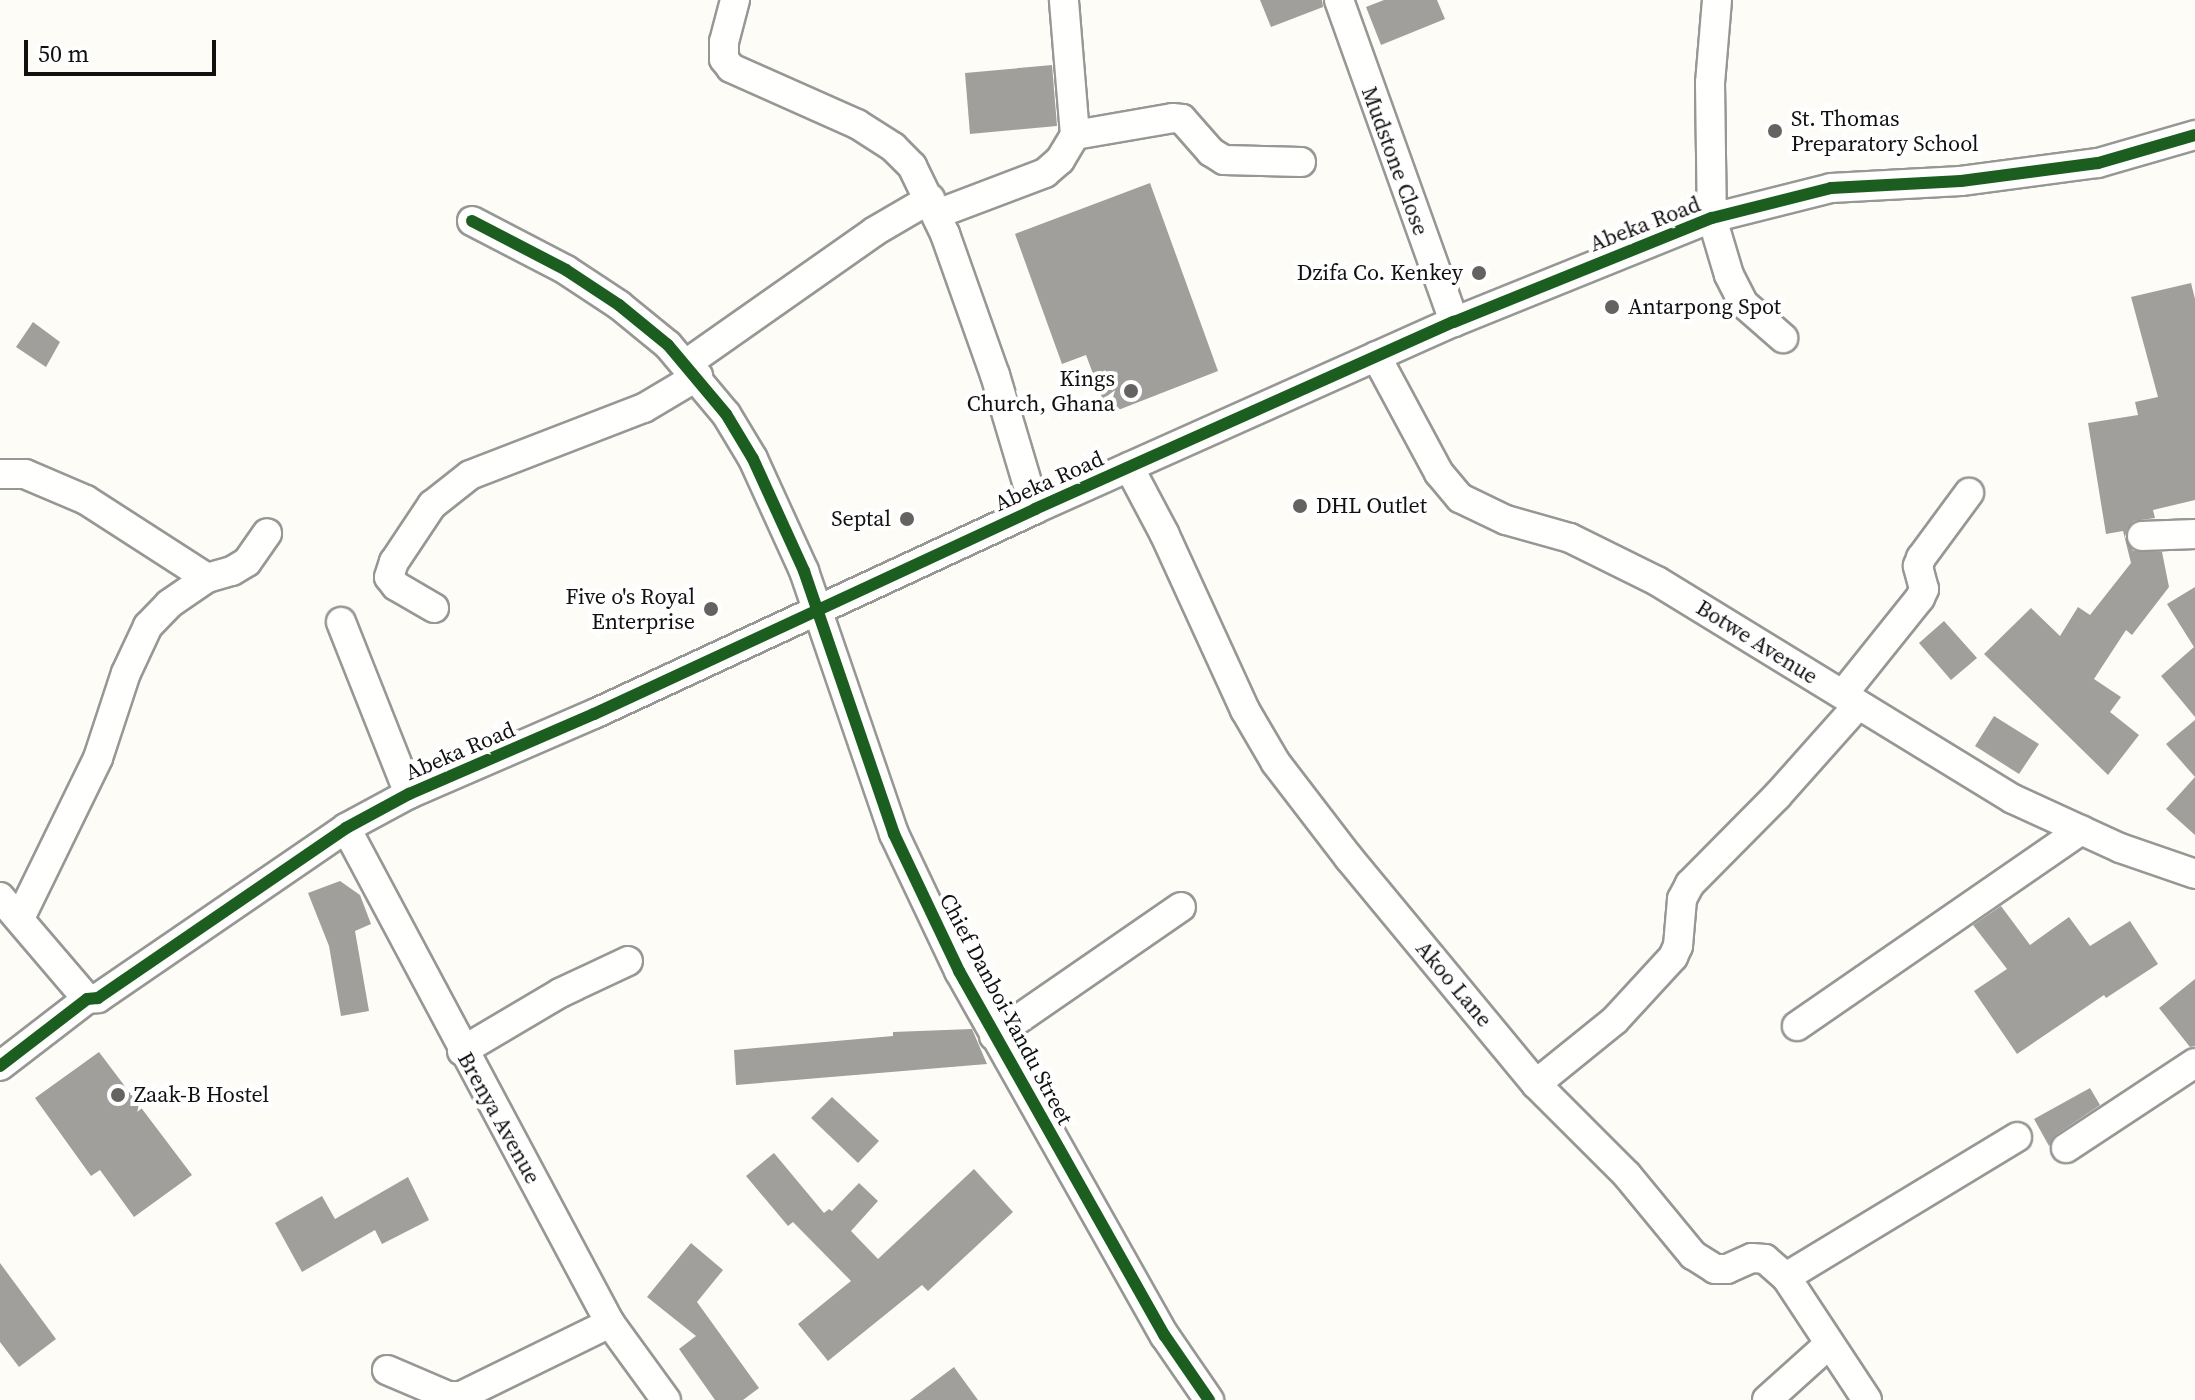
<!DOCTYPE html>
<style>
body{margin:0}
#map{position:relative;width:2195px;height:1400px;overflow:hidden;background:#fdfcf7;font-family:"Source Serif 4",serif}
div>[style]{position:absolute}
.building>*{inset:0;background:#a19f9c}
.roads{filter:drop-shadow(2px 0 #979795) drop-shadow(-2px 0 #979795) drop-shadow(0 2px #979795) drop-shadow(0 -2px #979795)}
.minor>*{height:28px;margin:-14px;padding:0 14px;transform-origin:14px;border-radius:14px;background:#fffffe}
.cycleway>*{height:12px;margin:-6px;padding:0 6px;transform-origin:6px;border-radius:6px;background:#1b5e20}
.dots>*{width:22px;height:22px;translate:-50% -50%;box-sizing:border-box;border:4px solid #fff;border-radius:50%}
span{translate:-50% -50%;white-space:nowrap;text-align:center;line-height:1.15;-webkit-text-stroke:8px #fff;paint-order:stroke}
.poi-label{font-size:22px;color:#111}
.left{translate:0 -50%;text-align:left}
.right{translate:-100% -50%;text-align:right}
.street-label{font-size:22px;color:#111}
.scale{position:absolute;left:24px;top:40px;width:192px;height:36px;box-sizing:border-box;border:4px solid #111;border-top:0;padding-left:10px;font-size:24px;line-height:28px;white-space:nowrap;color:#111;-webkit-text-stroke:6px #fff;paint-order:stroke}
</style>
<div id="map">
<div class="building">
<i style="clip-path:polygon(1260px 0,1322px 0,1323px 7px,1271px 27px)"></i>
<i style="clip-path:polygon(1384px 0,1437px 0,1445px 19px,1381px 45px,1366px 7px)"></i>
<i style="clip-path:polygon(1052px 65px,1057px 126px,970px 134px,965px 73px)"></i>
<i style="clip-path:polygon(1150px 183px,1218px 371px,1108px 414px,1086px 355px,1062px 364px,1015px 234px)"></i>
<i style="clip-path:polygon(2191px 283px,2195px 299px,2195px 500px,2153px 510px,2155px 518px,2134px 521px,2127px 529px,2125px 537px,2133px 551px,2162px 552px,2169px 587px,2132px 635px,2126px 630px,2094px 679px,2121px 697px,2110px 712px,2139px 735px,2108px 775px,1984px 654px,2031px 608px,2060px 636px,2078px 607px,2090px 615px,2131px 563px,2123px 531px,2106px 534px,2088px 423px,2138px 415px,2135px 402px,2158px 397px,2131px 297px)"></i>
<i style="clip-path:polygon(33px 322px,60px 342px,46px 367px,16px 347px)"></i>
<i style="clip-path:polygon(2195px 587px,2195px 717px,2161px 676px,2194px 647px,2167px 604px)"></i>
<i style="clip-path:polygon(1944px 621px,1977px 658px,1951px 680px,1919px 643px)"></i>
<i style="clip-path:polygon(1994px 716px,2039px 744px,2019px 774px,1975px 746px)"></i>
<i style="clip-path:polygon(2195px 720px,2195px 777px,2166px 744px)"></i>
<i style="clip-path:polygon(2195px 777px,2195px 835px,2166px 809px)"></i>
<i style="clip-path:polygon(340px 881px,360px 895px,371px 924px,355px 931px,369px 1011px,341px 1016px,329px 946px,308px 893px)"></i>
<i style="clip-path:polygon(2001px 906px,2030px 945px,2069px 917px,2090px 946px,2130px 921px,2158px 964px,2106px 998px,2104px 995px,2017px 1054px,1974px 991px,2007px 969px,1973px 925px)"></i>
<i style="clip-path:polygon(2195px 979px,2195px 1046px,2190px 1047px,2159px 1008px)"></i>
<i style="clip-path:polygon(972px 1029px,987px 1064px,736px 1085px,734px 1050px,893px 1036px,893px 1032px)"></i>
<i style="clip-path:polygon(99px 1052px,192px 1175px,134px 1217px,100px 1170px,91px 1176px,35px 1098px)"></i>
<i style="clip-path:polygon(2090px 1088px,2100px 1105px,2057px 1134px,2049px 1146px,2034px 1119px)"></i>
<i style="clip-path:polygon(832px 1097px,879px 1141px,858px 1163px,811px 1118px)"></i>
<i style="clip-path:polygon(774px 1153px,824px 1213px,829px 1209px,832px 1211px,859px 1183px,878px 1201px,851px 1231px,878px 1259px,974px 1169px,1013px 1212px,928px 1291px,922px 1285px,828px 1361px,798px 1324px,851px 1281px,793px 1222px,788px 1226px,746px 1176px)"></i>
<i style="clip-path:polygon(408px 1177px,429px 1220px,382px 1244px,375px 1230px,302px 1272px,275px 1223px,322px 1196px,335px 1219px)"></i>
<i style="clip-path:polygon(691px 1243px,723px 1270px,697px 1302px,759px 1388px,743px 1400px,715px 1400px,679px 1349px,696px 1336px,647px 1297px)"></i>
<i style="clip-path:polygon(0 1263px,56px 1339px,19px 1367px,0 1342px)"></i>
<i style="clip-path:polygon(954px 1367px,978px 1400px,910px 1400px)"></i>
</div>
<div class="roads">
<div class="minor">
<i style="left:735px;top:0;width:43px;rotate:104.7deg"></i>
<i style="left:724px;top:42px;width:17px;rotate:90deg"></i>
<i style="left:724px;top:59px;width:11px;rotate:52deg"></i>
<i style="left:731px;top:68px;width:138px;rotate:24deg"></i>
<i style="left:857px;top:124px;width:43px;rotate:32.6deg"></i>
<i style="left:893px;top:147px;width:27px;rotate:45deg"></i>
<i style="left:912px;top:166px;width:76px;rotate:64.1deg"></i>
<i style="left:945px;top:234px;width:150px;rotate:70.5deg"></i>
<i style="left:995px;top:375px;width:140px;rotate:73.4deg"></i>
<i style="left:1339px;top:0;width:342px;rotate:70.3deg"></i>
<i style="left:1717px;top:0;width:83px;rotate:94.8deg"></i>
<i style="left:1710px;top:83px;width:135px;rotate:89.2deg"></i>
<i style="left:1712px;top:218px;width:59px;rotate:73.4deg"></i>
<i style="left:1729px;top:275px;width:33px;rotate:63deg"></i>
<i style="left:1744px;top:304px;width:52px;rotate:41.1deg"></i>
<i style="left:1075px;top:135px;width:99px;rotate:-9.8deg"></i>
<i style="left:1173px;top:118px;width:9px;rotate:6deg"></i>
<i style="left:1182px;top:119px;width:44px;rotate:48.7deg"></i>
<i style="left:1211px;top:152px;width:15px;rotate:32deg"></i>
<i style="left:1224px;top:160px;width:77px;rotate:1.5deg"></i>
<i style="left:937px;top:214px;width:116px;rotate:-20.8deg"></i>
<i style="left:1045px;top:173px;width:20px;rotate:-41deg"></i>
<i style="left:1060px;top:160px;width:29px;rotate:-59deg"></i>
<i style="left:1075px;top:135px;width:135px;rotate:-94.7deg"></i>
<i style="left:472px;top:221px;width:106px;rotate:27.5deg"></i>
<i style="left:566px;top:270px;width:64px;rotate:33.4deg"></i>
<i style="left:619px;top:305px;width:63px;rotate:39.2deg"></i>
<i style="left:668px;top:345px;width:90px;rotate:50deg"></i>
<i style="left:726px;top:414px;width:52px;rotate:59deg"></i>
<i style="left:753px;top:459px;width:123px;rotate:65.5deg"></i>
<i style="left:804px;top:571px;width:278px;rotate:71.1deg"></i>
<i style="left:894px;top:834px;width:152px;rotate:64.6deg"></i>
<i style="left:959px;top:971px;width:419px;rotate:60.6deg"></i>
<i style="left:1165px;top:1336px;width:78px;rotate:55.5deg"></i>
<i style="left:1376px;top:356px;width:133px;rotate:61.7deg"></i>
<i style="left:1439px;top:473px;width:33px;rotate:50deg"></i>
<i style="left:1460px;top:498px;width:51px;rotate:25.6deg"></i>
<i style="left:1506px;top:520px;width:66px;rotate:15.7deg"></i>
<i style="left:1570px;top:538px;width:97px;rotate:26.3deg"></i>
<i style="left:1657px;top:581px;width:417px;rotate:31.5deg"></i>
<i style="left:2013px;top:799px;width:118px;rotate:24.6deg"></i>
<i style="left:2120px;top:848px;width:79px;rotate:19.1deg"></i>
<i style="left:686px;top:364px;width:231px;rotate:-35.1deg"></i>
<i style="left:875px;top:231px;width:64px;rotate:-30.2deg"></i>
<i style="left:1129px;top:467px;width:75px;rotate:62.1deg"></i>
<i style="left:1164px;top:533px;width:195px;rotate:65.4deg"></i>
<i style="left:1245px;top:710px;width:61px;rotate:59.7deg"></i>
<i style="left:1276px;top:763px;width:120px;rotate:52.5deg"></i>
<i style="left:1349px;top:858px;width:293px;rotate:50.4deg"></i>
<i style="left:1536px;top:1084px;width:129px;rotate:45deg"></i>
<i style="left:1627px;top:1175px;width:104px;rotate:50.5deg"></i>
<i style="left:1693px;top:1255px;width:26px;rotate:32deg"></i>
<i style="left:1715px;top:1269px;width:12px"></i>
<i style="left:1727px;top:1269px;width:27px;rotate:-24deg"></i>
<i style="left:1752px;top:1258px;width:13px;rotate:4deg"></i>
<i style="left:1765px;top:1259px;width:28px;rotate:41deg"></i>
<i style="left:1786px;top:1277px;width:147px;rotate:56.6deg"></i>
<i style="left:0;top:474px;width:25px"></i>
<i style="left:25px;top:474px;width:66px;rotate:23.1deg"></i>
<i style="left:86px;top:500px;width:144px;rotate:32.8deg"></i>
<i style="left:2142px;top:536px;width:53px;rotate:-2.2deg"></i>
<i style="left:434px;top:608px;width:44px;rotate:-149.9deg"></i>
<i style="left:396px;top:586px;width:11px;rotate:-128deg"></i>
<i style="left:389px;top:577px;width:16px;rotate:-72deg"></i>
<i style="left:394px;top:562px;width:69px;rotate:-56.3deg"></i>
<i style="left:432px;top:505px;width:48px;rotate:-38.3deg"></i>
<i style="left:470px;top:475px;width:186px;rotate:-21.1deg"></i>
<i style="left:644px;top:408px;width:63px;rotate:-30.7deg"></i>
<i style="left:341px;top:622px;width:185px;rotate:68.4deg"></i>
<i style="left:1843px;top:694px;width:123px;rotate:-51.3deg"></i>
<i style="left:1920px;top:598px;width:10px;rotate:-66deg"></i>
<i style="left:1924px;top:589px;width:24px;rotate:-105deg"></i>
<i style="left:1918px;top:566px;width:9px;rotate:-69deg"></i>
<i style="left:1921px;top:558px;width:81px;rotate:-53.6deg"></i>
<i style="left:346px;top:828px;width:561px;rotate:61.93deg"></i>
<i style="left:610px;top:1323px;width:95px;rotate:54deg"></i>
<i style="left:0;top:897px;width:134px;rotate:49.5deg"></i>
<i style="left:20px;top:918px;width:178px;rotate:-64deg"></i>
<i style="left:98px;top:758px;width:89px;rotate:-71.8deg"></i>
<i style="left:126px;top:673px;width:52px;rotate:-64.9deg"></i>
<i style="left:148px;top:626px;width:30px;rotate:-46deg"></i>
<i style="left:169px;top:604px;width:46px;rotate:-34.4deg"></i>
<i style="left:207px;top:578px;width:26px;rotate:-16deg"></i>
<i style="left:232px;top:571px;width:17px;rotate:-31deg"></i>
<i style="left:247px;top:562px;width:35px;rotate:-55deg"></i>
<i style="left:1797px;top:1026px;width:345px;rotate:-34.6deg"></i>
<i style="left:994px;top:1036px;width:227px;rotate:-34.6deg"></i>
<i style="left:462px;top:1051px;width:114px;rotate:-30.6deg"></i>
<i style="left:560px;top:993px;width:75px;rotate:-25.2deg"></i>
<i style="left:0;top:1066px;width:110px;rotate:-37.6deg"></i>
<i style="left:87px;top:999px;width:11px;rotate:-5deg"></i>
<i style="left:98px;top:998px;width:301px;rotate:-34.4deg"></i>
<i style="left:346px;top:828px;width:72px;rotate:-28.4deg"></i>
<i style="left:409px;top:794px;width:202px;rotate:-23.4deg"></i>
<i style="left:594px;top:714px;width:486px;rotate:-24.9deg"></i>
<i style="left:1035px;top:509px;width:459px;rotate:-24.1deg"></i>
<i style="left:1454px;top:322px;width:278px;rotate:-22deg"></i>
<i style="left:1712px;top:218px;width:123px;rotate:-14.1deg"></i>
<i style="left:1831px;top:188px;width:130px;rotate:-3.1deg"></i>
<i style="left:1961px;top:181px;width:138px;rotate:-7.5deg"></i>
<i style="left:2098px;top:163px;width:101px;rotate:-16.1deg"></i>
<i style="left:1536px;top:1084px;width:102px;rotate:-39deg"></i>
<i style="left:1615px;top:1020px;width:86px;rotate:-47.4deg"></i>
<i style="left:1673px;top:957px;width:12px;rotate:-66deg"></i>
<i style="left:1678px;top:946px;width:47px;rotate:-85.1deg"></i>
<i style="left:1682px;top:899px;width:17px;rotate:-62deg"></i>
<i style="left:1690px;top:884px;width:124px;rotate:-45.3deg"></i>
<i style="left:1777px;top:796px;width:122px;rotate:-48.3deg"></i>
<i style="left:2066px;top:1148px;width:154px;rotate:-33.4deg"></i>
<i style="left:1786px;top:1277px;width:270px;rotate:-31.2deg"></i>
<i style="left:387px;top:1370px;width:66px;rotate:23.1deg"></i>
<i style="left:448px;top:1396px;width:13px"></i>
<i style="left:461px;top:1396px;width:166px;rotate:-26.1deg"></i>
<i style="left:1767px;top:1400px;width:82px;rotate:-42deg"></i>
</div>
</div>
<div class="cycleway">
<i style="left:472px;top:221px;width:106px;rotate:27.5deg"></i>
<i style="left:566px;top:270px;width:64px;rotate:33.4deg"></i>
<i style="left:619px;top:305px;width:63px;rotate:39.2deg"></i>
<i style="left:668px;top:345px;width:90px;rotate:50deg"></i>
<i style="left:726px;top:414px;width:52px;rotate:59deg"></i>
<i style="left:753px;top:459px;width:123px;rotate:65.5deg"></i>
<i style="left:804px;top:571px;width:278px;rotate:71.1deg"></i>
<i style="left:894px;top:834px;width:152px;rotate:64.6deg"></i>
<i style="left:959px;top:971px;width:419px;rotate:60.6deg"></i>
<i style="left:1165px;top:1336px;width:78px;rotate:55.5deg"></i>
<i style="left:0;top:1066px;width:110px;rotate:-37.6deg"></i>
<i style="left:87px;top:999px;width:11px;rotate:-5deg"></i>
<i style="left:98px;top:998px;width:301px;rotate:-34.4deg"></i>
<i style="left:346px;top:828px;width:72px;rotate:-28.4deg"></i>
<i style="left:409px;top:794px;width:202px;rotate:-23.4deg"></i>
<i style="left:594px;top:714px;width:486px;rotate:-24.9deg"></i>
<i style="left:1035px;top:509px;width:459px;rotate:-24.1deg"></i>
<i style="left:1454px;top:322px;width:278px;rotate:-22deg"></i>
<i style="left:1712px;top:218px;width:123px;rotate:-14.1deg"></i>
<i style="left:1831px;top:188px;width:130px;rotate:-3.1deg"></i>
<i style="left:1961px;top:181px;width:138px;rotate:-7.5deg"></i>
<i style="left:2098px;top:163px;width:101px;rotate:-16.1deg"></i>
</div>
<div class="dots">
<i style="left:1775px;top:131px;background:#646362"></i>
<i style="left:1479px;top:273px;background:#646362"></i>
<i style="left:1612px;top:307px;background:#646362"></i>
<i style="left:1131px;top:391px;background:#646362"></i>
<i style="left:1300px;top:506px;background:#646362"></i>
<i style="left:907px;top:519px;background:#646362"></i>
<i style="left:711px;top:609px;background:#646362"></i>
<i style="left:118px;top:1095px;background:#646362"></i>
</div>
<div class="poi-label">
<span class="left" style="left:1791px;top:131px">St. Thomas<br>Preparatory School</span>
<span class="right" style="left:1463px;top:273px">Dzifa Co. Kenkey</span>
<span class="left" style="left:1628px;top:307px">Antarpong Spot</span>
<span class="right" style="left:1115px;top:391px">Kings<br>Church, Ghana</span>
<span class="left" style="left:1316px;top:506px">DHL Outlet</span>
<span class="right" style="left:891px;top:519px">Septal</span>
<span class="right" style="left:695px;top:609px">Five o's Royal<br>Enterprise</span>
<span class="left" style="left:134px;top:1095px">Zaak-B Hostel</span>
</div>
<div class="street-label">
<span style="left:1395px;top:161px;rotate:70deg">Mudstone Close</span>
<span style="left:1645px;top:224px;rotate:-21deg">Abeka Road</span>
<span style="left:1049px;top:481px;rotate:-24deg">Abeka Road</span>
<span style="left:1757px;top:642px;rotate:32deg">Botwe Avenue</span>
<span style="left:460px;top:751px;rotate:-23deg">Abeka Road</span>
<span style="left:1454px;top:984px;rotate:50deg">Akoo Lane</span>
<span style="left:1006px;top:1009px;rotate:62deg">Chief Danboi-Yandu Street</span>
<span style="left:499px;top:1118px;rotate:61deg">Brenya Avenue</span>
</div>
<div class="scale">50 m</div>
</div>
